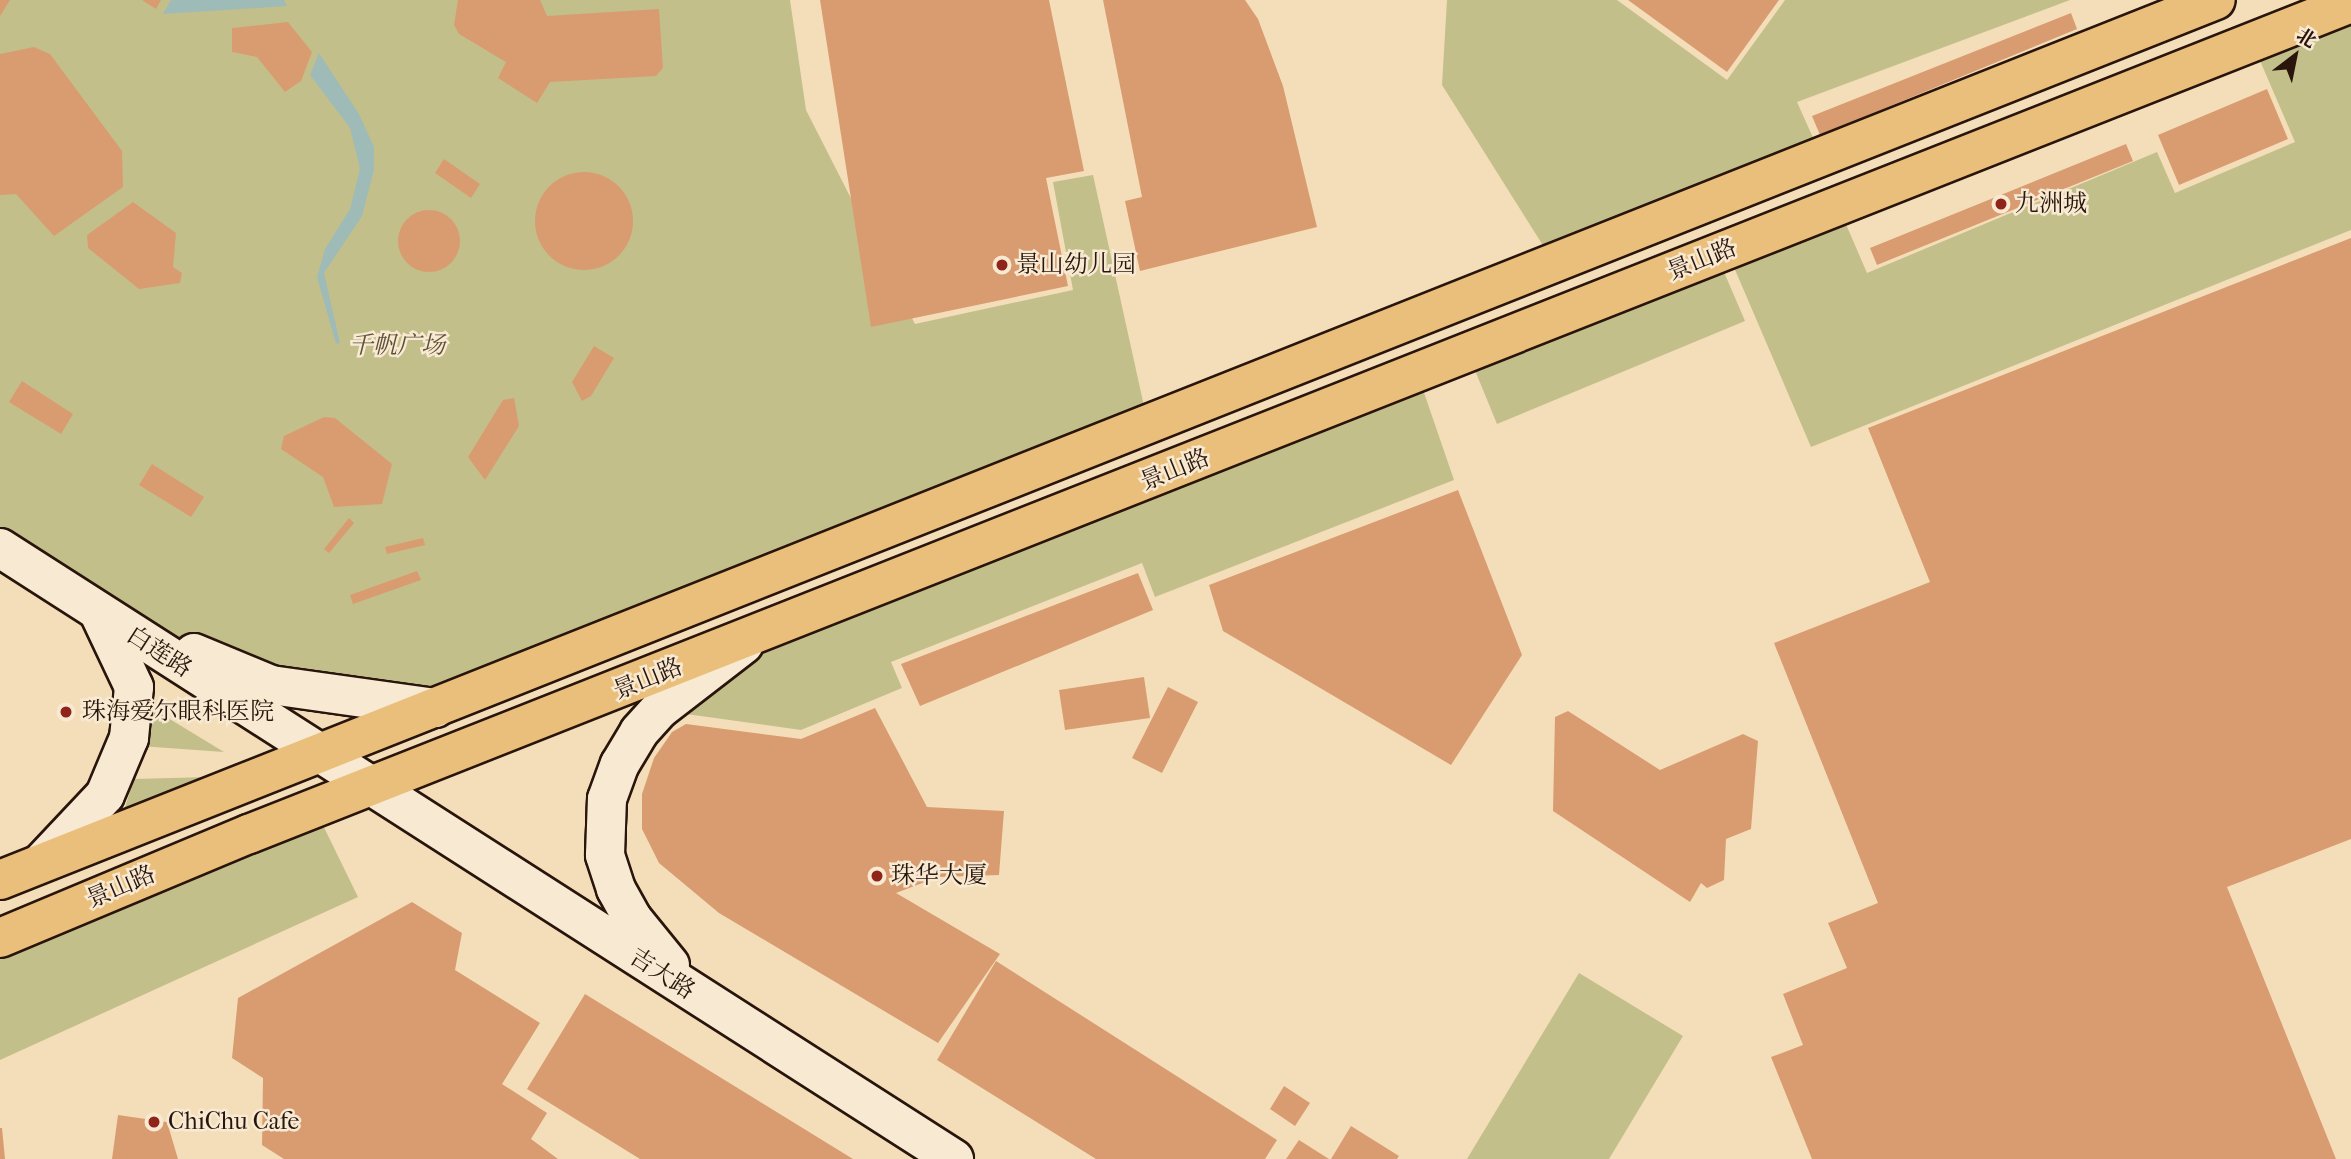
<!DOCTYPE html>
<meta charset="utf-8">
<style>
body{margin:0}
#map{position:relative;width:2351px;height:1159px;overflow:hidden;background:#f4deb9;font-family:"IM FELL French Canon","Noto Serif SC",serif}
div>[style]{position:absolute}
.green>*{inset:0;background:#c3bf8a}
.water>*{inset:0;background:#9ebbb7}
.building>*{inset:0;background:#d99c70}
.round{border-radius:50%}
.roads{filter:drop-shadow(2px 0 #29150c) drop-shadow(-2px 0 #29150c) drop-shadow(0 2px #29150c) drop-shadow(0 -2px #29150c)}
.secondary>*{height:38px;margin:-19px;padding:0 19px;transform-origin:19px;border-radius:19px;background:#f8ead2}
.primary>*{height:38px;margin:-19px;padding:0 19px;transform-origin:19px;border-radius:19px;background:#eabf7c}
.dots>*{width:19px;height:19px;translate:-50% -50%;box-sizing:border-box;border:4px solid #f8ead2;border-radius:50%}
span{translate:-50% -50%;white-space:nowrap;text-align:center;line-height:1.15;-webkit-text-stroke:5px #f8ead2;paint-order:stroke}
.poi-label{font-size:24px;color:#29150c}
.left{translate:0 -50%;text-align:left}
.street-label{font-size:24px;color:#29150c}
.park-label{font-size:24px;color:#5f5038;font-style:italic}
.north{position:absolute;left:2260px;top:21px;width:70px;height:70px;-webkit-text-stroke:5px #f8ead2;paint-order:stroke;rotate:32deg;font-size:19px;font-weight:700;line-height:28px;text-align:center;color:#29150c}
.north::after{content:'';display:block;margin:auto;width:24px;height:32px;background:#29150c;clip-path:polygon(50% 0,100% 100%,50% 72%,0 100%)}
</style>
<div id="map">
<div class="green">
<i style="clip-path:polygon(0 0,790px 0,806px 110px,915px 324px,1073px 290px,1053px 182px,1093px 175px,1146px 415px,448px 699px,268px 683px,99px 612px,0 548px)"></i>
<i style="clip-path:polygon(1447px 0,1617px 0,1727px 80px,1785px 0,2070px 0,1797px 102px,1819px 151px,1549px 255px,1442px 85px)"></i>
<i style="clip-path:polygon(2351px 14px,2351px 230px,1811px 447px,1733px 265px,1842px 215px,1867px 273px,2157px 152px,2175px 193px,2295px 142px,2255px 49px)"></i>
<i style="clip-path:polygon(1721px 265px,1745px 321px,1497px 424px,1474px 368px)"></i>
<i style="clip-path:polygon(1420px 381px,1454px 480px,1155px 597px,1142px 563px,891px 662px,902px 688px,801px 730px,686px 714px,759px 646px)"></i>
<i style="clip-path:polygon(140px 701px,224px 752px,140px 746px)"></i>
<i style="clip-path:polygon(208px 777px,120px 823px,134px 779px)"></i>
<i style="clip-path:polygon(317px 813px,358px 897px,0 1060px,0 943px)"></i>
<i style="clip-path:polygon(1579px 973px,1683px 1036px,1609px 1159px,1467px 1159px)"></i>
</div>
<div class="water">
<i style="clip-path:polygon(171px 0,284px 0,287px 6px,163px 14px)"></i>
<i style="clip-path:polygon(319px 53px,359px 114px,374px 147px,374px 170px,362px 216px,324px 273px,340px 343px,336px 344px,317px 277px,325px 249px,350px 209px,360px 169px,350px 128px,310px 75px)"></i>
</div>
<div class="building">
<i style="clip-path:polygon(0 0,10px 0,0 16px)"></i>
<i style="clip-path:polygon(142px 0,161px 0,156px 9px)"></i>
<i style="clip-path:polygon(458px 0,540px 0,547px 16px,659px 9px,663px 68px,656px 76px,550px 82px,537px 103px,498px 78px,506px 62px,459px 34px,454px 25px)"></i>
<i style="clip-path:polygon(820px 0,1049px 0,1084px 171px,1046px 178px,1068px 286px,871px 327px)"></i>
<i style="clip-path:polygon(1103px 0,1245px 0,1258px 19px,1283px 86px,1317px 227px,1140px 271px,1125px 201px,1142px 197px)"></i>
<i style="clip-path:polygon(1628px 0,1779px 0,1727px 72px)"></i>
<i style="clip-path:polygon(2071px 13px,2077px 29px,1820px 135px,1812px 116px)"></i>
<i style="clip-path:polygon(288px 22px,312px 52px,301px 81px,285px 92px,257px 57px,232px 52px,232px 28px)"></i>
<i style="clip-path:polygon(34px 47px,50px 54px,122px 151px,123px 187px,54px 236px,16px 194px,0 195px,0 54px)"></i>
<i style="clip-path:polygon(2267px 89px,2288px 139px,2179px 185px,2158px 135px)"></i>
<i style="clip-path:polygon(2126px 144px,2133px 161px,1877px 265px,1870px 248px)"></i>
<i style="clip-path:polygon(444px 159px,480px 184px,471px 198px,435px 173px)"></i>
<i class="round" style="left:535px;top:172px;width:98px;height:98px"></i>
<i style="clip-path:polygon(133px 202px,176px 233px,173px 267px,182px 273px,180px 283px,139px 289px,88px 248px,87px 235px)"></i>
<i class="round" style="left:398px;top:210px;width:62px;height:62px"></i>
<i style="clip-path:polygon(2351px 238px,2351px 839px,2227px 887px,2336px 1159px,1812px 1159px,1771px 1057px,1803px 1045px,1783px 994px,1847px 968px,1828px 923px,1878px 903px,1774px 643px,1930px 582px,1868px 428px)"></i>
<i style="clip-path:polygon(594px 346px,614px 358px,591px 396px,582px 401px,572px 382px)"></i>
<i style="clip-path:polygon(22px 381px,73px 414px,61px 434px,9px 402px)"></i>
<i style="clip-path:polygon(514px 398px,519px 426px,485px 480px,468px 457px,503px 400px)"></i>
<i style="clip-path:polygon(324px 417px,335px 418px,392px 464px,382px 504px,334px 507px,323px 477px,281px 449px,284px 436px)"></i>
<i style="clip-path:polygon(152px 464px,204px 497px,191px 517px,139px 485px)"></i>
<i style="clip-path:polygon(1458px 490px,1522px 655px,1451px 765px,1223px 631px,1209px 585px)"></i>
<i style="clip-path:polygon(349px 518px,354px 523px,329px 553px,324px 549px)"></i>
<i style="clip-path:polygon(423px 538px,425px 545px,387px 554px,385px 547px)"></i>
<i style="clip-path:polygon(417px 571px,421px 580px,353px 604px,350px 595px)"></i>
<i style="clip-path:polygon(1138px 573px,1153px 610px,920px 706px,901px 664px)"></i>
<i style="clip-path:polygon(1144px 677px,1150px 718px,1065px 730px,1059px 690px)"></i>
<i style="clip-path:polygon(1168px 687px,1198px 702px,1162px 773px,1132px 758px)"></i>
<i style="clip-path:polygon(875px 708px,927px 807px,1004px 811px,999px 875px,938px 877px,896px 893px,1000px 954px,938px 1043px,719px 913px,659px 863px,642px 829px,642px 794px,654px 758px,672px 732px,686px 724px,801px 739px)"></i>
<i style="clip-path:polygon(1568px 711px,1660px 770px,1743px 734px,1758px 741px,1751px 829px,1726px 839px,1724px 880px,1707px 888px,1701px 883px,1690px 902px,1553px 811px,1555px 717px)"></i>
<i style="clip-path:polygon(412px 902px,462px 933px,455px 970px,540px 1023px,502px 1084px,547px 1113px,531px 1139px,558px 1159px,284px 1159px,262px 1145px,263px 1078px,232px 1058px,238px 998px)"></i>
<i style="clip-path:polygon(996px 961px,1277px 1140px,1265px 1159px,1096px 1159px,937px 1060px)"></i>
<i style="clip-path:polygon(585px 994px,853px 1159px,640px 1159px,527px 1089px)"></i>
<i style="clip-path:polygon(1284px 1086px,1310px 1103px,1295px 1126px,1270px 1109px)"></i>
<i style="clip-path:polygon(118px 1115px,167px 1122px,178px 1159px,112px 1159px)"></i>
<i style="clip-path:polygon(1351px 1126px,1399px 1156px,1397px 1159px,1331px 1159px)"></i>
<i style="clip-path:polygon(0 1128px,2px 1128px,5px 1159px,0 1159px)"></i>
<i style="clip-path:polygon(1299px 1140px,1329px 1159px,1286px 1159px)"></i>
</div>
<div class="roads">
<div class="secondary">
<i style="left:0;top:548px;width:1133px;rotate:32.64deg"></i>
<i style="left:194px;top:653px;width:83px;rotate:22.6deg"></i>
<i style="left:271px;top:685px;width:166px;rotate:8deg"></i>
<i style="left:41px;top:863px;width:93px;rotate:-46.7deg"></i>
<i style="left:105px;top:795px;width:62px;rotate:-67.2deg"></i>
<i style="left:129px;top:738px;width:51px;rotate:-84.4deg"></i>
<i style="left:134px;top:687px;width:82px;rotate:-115.3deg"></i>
<i style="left:670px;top:965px;width:60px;rotate:-129deg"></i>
<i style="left:632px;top:918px;width:33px;rotate:-119deg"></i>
<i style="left:616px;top:889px;width:36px;rotate:-108deg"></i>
<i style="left:605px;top:855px;width:56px;rotate:-88deg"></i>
<i style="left:607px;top:799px;width:37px;rotate:-70deg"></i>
<i style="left:620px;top:764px;width:37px;rotate:-59deg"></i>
<i style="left:639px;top:732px;width:31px;rotate:-48deg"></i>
<i style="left:660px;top:709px;width:106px;rotate:-37.7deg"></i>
</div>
<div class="primary">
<i style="left:0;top:880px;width:2384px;rotate:-21.66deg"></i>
<i style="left:0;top:938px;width:270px;rotate:-22.7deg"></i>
<i style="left:249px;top:834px;width:2260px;rotate:-21.57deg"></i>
</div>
</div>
<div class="dots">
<i style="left:2001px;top:204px;background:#8f2418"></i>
<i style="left:1002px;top:265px;background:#8f2418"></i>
<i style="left:66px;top:712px;background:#8f2418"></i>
<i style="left:877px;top:876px;background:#8f2418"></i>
<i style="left:154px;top:1122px;background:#8f2418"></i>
</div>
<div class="poi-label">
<span class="left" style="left:2015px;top:204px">九洲城</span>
<span class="left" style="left:1016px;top:265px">景山幼儿园</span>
<span class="left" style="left:82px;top:712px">珠海爱尔眼科医院</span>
<span class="left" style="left:891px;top:876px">珠华大厦</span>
<span class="left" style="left:168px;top:1122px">ChiChu Cafe</span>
</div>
<div class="street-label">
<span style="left:1702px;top:260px;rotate:-22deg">景山路</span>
<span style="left:1175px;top:470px;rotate:-22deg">景山路</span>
<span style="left:159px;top:652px;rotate:33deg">白莲路</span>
<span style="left:648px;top:679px;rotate:-22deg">景山路</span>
<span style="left:121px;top:887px;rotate:-23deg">景山路</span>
<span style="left:662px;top:974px;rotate:33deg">吉大路</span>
</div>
<div class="park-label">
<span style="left:397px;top:346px">千帆广场</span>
</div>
<div class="north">北</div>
</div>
